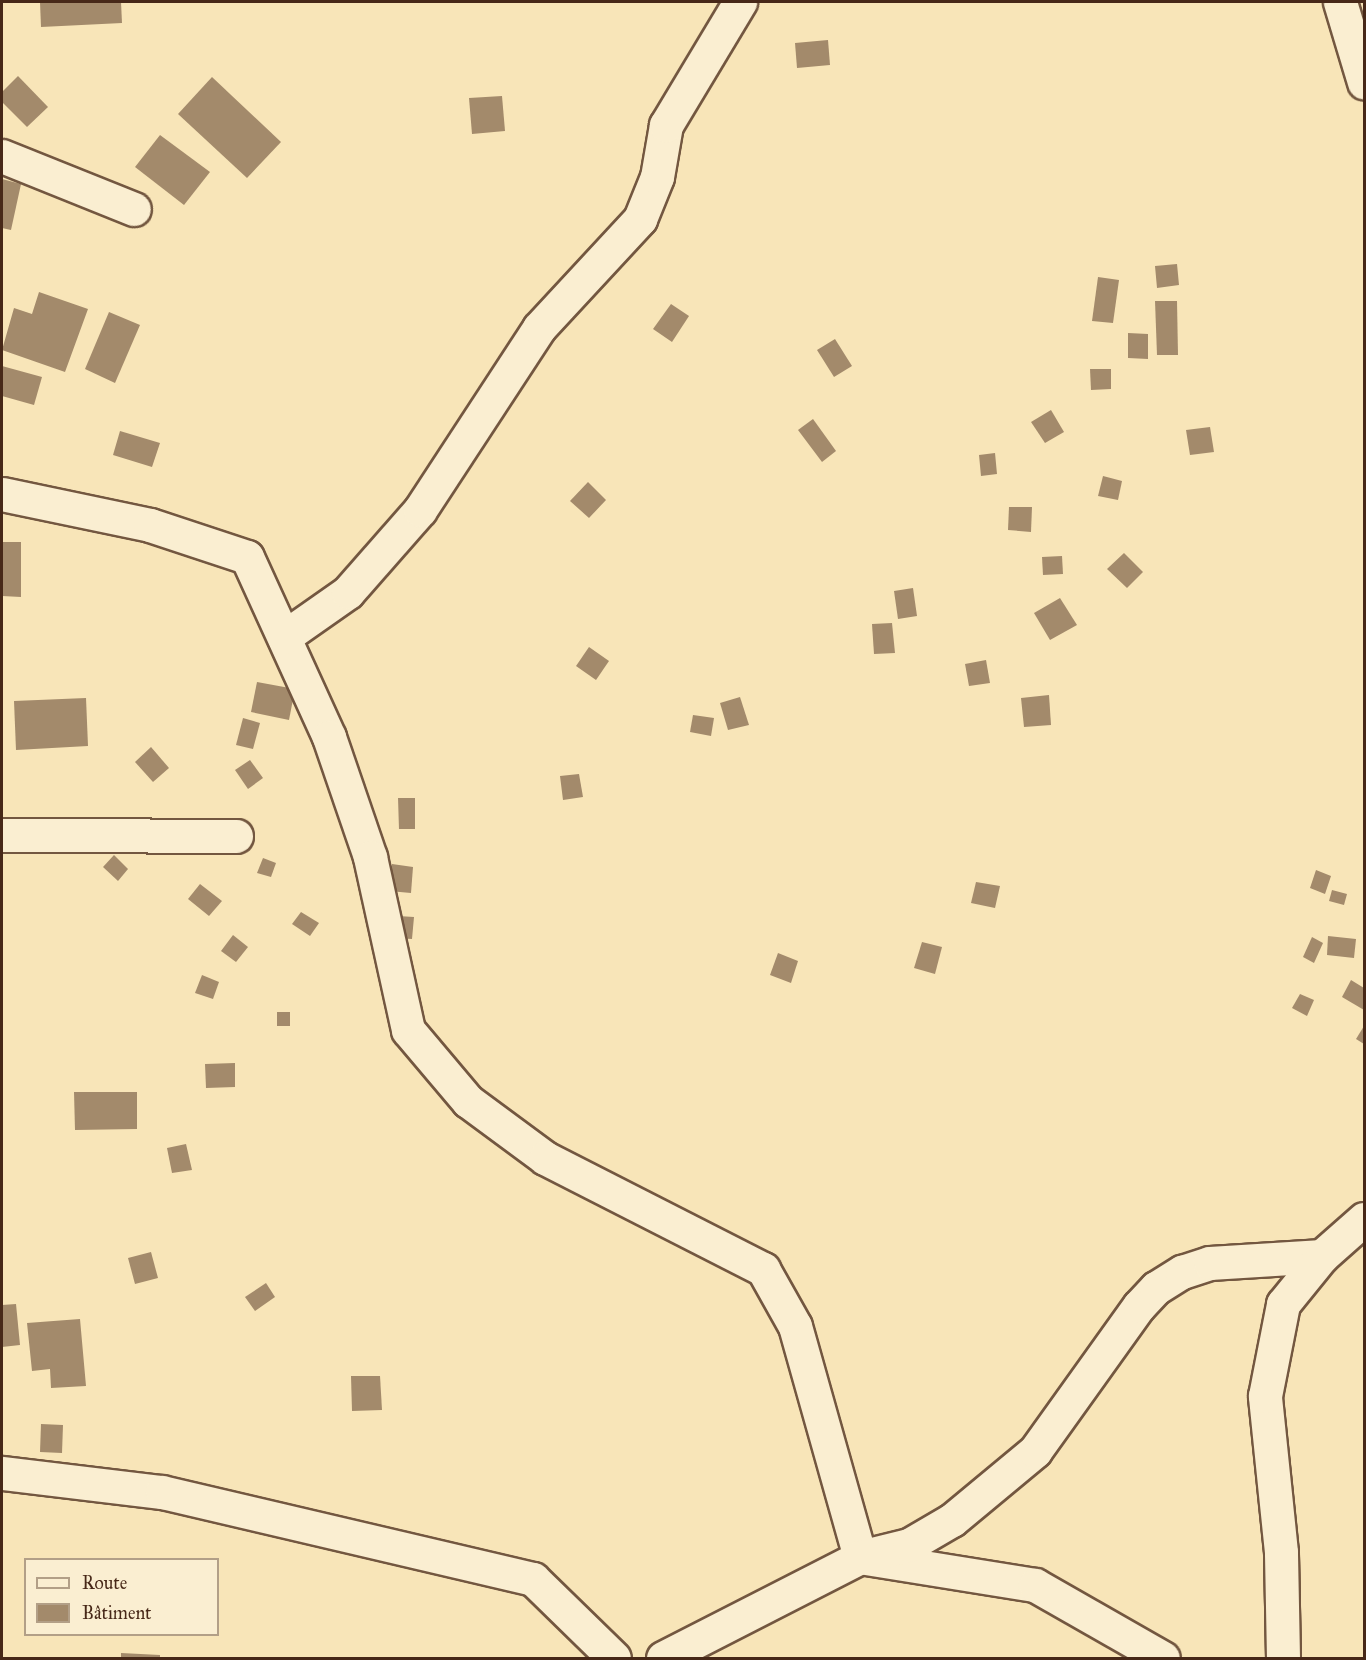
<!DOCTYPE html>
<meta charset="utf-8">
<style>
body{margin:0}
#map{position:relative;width:1366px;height:1660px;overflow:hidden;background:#f8e5b8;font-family:"IM FELL Great Primer",serif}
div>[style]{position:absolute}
.building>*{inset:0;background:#a38a6b}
.roads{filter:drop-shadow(2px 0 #735740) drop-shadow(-2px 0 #735740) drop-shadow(0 2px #735740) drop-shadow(0 -2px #735740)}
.street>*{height:33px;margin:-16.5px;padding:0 16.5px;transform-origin:16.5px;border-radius:16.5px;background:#faeed1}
span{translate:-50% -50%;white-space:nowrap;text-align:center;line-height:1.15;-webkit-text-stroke:6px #faeed1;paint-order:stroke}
.frame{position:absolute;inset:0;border:3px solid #472818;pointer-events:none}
.legend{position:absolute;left:24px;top:1558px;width:195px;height:78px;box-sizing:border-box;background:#faeed1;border:2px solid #b29f87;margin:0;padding:8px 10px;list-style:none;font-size:18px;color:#472818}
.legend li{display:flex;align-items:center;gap:12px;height:30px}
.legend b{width:30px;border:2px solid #b29f87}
</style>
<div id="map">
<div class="building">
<i style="clip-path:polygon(40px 2px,121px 2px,122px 23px,41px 27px)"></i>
<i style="clip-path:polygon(828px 40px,830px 65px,797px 68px,795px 43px)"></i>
<i style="clip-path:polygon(18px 76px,48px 107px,27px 127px,2px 102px,2px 92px)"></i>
<i style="clip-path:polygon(212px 77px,281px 142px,247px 178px,178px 114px)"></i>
<i style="clip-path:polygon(502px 96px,505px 131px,472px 134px,469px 98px)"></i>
<i style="clip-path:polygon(160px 135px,210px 172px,184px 205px,135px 167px)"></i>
<i style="clip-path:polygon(2px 179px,21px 184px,11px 230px,2px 228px)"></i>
<i style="clip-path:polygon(1177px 264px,1179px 285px,1157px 288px,1155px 266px)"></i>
<i style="clip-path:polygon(1098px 277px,1119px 280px,1113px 323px,1092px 321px)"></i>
<i style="clip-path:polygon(39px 292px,88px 309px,65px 372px,2px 350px,14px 308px,32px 314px)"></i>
<i style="clip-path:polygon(1155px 301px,1177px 301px,1178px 355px,1157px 355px)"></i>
<i style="clip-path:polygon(671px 304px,689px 316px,672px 342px,653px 329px)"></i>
<i style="clip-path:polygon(109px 312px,140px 325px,115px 383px,85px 369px)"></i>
<i style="clip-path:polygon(1128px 333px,1148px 334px,1148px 359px,1128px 358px)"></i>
<i style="clip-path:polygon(835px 339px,852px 366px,834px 377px,817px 350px)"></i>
<i style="clip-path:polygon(2px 366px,42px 377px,34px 405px,2px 396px)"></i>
<i style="clip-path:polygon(1090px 369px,1111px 369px,1111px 389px,1091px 390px)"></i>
<i style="clip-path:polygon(1051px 410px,1064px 432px,1045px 443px,1031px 422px)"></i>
<i style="clip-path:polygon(813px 419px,836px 451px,822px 462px,798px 430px)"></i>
<i style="clip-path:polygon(1210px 427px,1214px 452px,1190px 455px,1186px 430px)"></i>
<i style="clip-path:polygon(120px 431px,160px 443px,152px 467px,113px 455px)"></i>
<i style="clip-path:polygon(995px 453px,997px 474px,981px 476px,979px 455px)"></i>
<i style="clip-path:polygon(1103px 476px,1122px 481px,1118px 500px,1098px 496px)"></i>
<i style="clip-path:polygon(588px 482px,606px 500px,589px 518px,570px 501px)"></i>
<i style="clip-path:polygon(1009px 507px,1032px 507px,1031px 532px,1008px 530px)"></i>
<i style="clip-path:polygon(2px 542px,21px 542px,21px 597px,2px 596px)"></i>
<i style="clip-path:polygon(1124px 553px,1143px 572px,1127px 588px,1107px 569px)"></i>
<i style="clip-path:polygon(1062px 556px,1063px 574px,1043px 575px,1042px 557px)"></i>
<i style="clip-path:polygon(913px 588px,917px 616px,898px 619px,894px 591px)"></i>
<i style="clip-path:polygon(1060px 598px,1077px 625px,1050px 640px,1034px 613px)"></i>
<i style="clip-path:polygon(892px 623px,895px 653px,874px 654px,872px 624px)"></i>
<i style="clip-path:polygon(589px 647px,609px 661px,596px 680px,576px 666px)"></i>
<i style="clip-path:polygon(986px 660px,990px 683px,969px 686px,965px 664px)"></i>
<i style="clip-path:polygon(257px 682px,295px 689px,289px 720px,251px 712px)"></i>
<i style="clip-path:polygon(1049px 695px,1051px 725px,1024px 727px,1021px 698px)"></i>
<i style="clip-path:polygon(740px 697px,749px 725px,728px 730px,720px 703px)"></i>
<i style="clip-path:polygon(86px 698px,88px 746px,16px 750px,14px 701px)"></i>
<i style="clip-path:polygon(693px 715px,714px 718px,711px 736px,690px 732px)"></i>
<i style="clip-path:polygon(243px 718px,260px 723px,253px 749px,236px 745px)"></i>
<i style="clip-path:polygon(151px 747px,169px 768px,153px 782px,135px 762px)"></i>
<i style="clip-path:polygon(250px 760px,263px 778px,248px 789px,235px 770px)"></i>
<i style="clip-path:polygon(579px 774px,583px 797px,563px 800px,560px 776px)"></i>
<i style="clip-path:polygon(398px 798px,415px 798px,415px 829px,399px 829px)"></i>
<i style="clip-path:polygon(114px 855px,128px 869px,118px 881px,103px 867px)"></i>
<i style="clip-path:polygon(263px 858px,276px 863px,271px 877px,257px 873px)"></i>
<i style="clip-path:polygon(392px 864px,413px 867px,411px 893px,389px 891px)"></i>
<i style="clip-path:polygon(1316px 870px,1331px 876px,1325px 894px,1310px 888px)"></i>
<i style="clip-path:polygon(976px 882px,1000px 886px,995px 908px,971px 903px)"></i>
<i style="clip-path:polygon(200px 884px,222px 901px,209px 916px,188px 899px)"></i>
<i style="clip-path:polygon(1332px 890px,1347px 894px,1344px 905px,1329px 901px)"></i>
<i style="clip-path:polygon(301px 912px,319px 923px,310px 936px,292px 924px)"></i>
<i style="clip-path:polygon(398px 916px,414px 917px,412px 939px,396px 938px)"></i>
<i style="clip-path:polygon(233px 935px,248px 947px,236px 962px,221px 951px)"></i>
<i style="clip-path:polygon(1328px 936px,1356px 939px,1354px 958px,1327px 955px)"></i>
<i style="clip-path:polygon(1312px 937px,1323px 943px,1314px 963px,1303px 957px)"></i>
<i style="clip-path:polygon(922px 942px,942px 947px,935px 974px,914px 968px)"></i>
<i style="clip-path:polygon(778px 953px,798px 961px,791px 983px,770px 975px)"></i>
<i style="clip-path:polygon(202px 975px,219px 982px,213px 999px,195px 993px)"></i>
<i style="clip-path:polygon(1351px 980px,1364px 988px,1364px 1010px,1342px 997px)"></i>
<i style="clip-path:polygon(1300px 994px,1314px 1000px,1307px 1016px,1292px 1008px)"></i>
<i style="clip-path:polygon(277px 1012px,290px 1012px,290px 1026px,277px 1026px)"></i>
<i style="clip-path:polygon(1364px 1026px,1364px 1044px,1356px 1039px)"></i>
<i style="clip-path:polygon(235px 1063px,235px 1087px,206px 1088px,205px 1064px)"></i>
<i style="clip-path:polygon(74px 1092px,137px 1092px,137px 1129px,75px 1130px)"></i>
<i style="clip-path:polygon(186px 1144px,192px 1170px,172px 1173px,167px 1148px)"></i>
<i style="clip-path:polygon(151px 1252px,158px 1278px,135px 1284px,128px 1258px)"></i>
<i style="clip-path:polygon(266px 1283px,275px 1297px,255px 1311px,245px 1297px)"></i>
<i style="clip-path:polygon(16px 1304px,20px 1345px,2px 1347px,2px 1305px)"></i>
<i style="clip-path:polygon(80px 1319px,86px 1386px,51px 1388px,50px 1369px,32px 1371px,27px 1323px)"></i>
<i style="clip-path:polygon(351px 1376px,380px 1376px,382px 1410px,352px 1411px)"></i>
<i style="clip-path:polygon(41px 1424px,63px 1425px,62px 1453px,40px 1452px)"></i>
<i style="clip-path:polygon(121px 1653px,160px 1655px,160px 1658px,121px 1658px)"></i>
</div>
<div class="roads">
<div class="street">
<i style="left:1340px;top:2px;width:84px;rotate:73.3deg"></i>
<i style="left:2px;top:156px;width:142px;rotate:21.9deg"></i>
<i style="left:2px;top:494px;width:151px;rotate:11.8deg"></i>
<i style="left:150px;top:525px;width:102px;rotate:18.3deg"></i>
<i style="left:247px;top:557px;width:198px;rotate:65.5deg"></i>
<i style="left:329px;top:737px;width:127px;rotate:71.1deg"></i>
<i style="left:370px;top:857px;width:177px;rotate:77.6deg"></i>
<i style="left:408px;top:1030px;width:93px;rotate:49.8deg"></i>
<i style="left:468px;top:1101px;width:96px;rotate:36.5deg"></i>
<i style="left:545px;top:1158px;width:245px;rotate:27deg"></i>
<i style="left:763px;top:1269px;width:65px;rotate:60.7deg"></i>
<i style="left:795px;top:1326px;width:240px;rotate:74.3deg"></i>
<i style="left:860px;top:1557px;width:177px;rotate:9.1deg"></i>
<i style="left:1035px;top:1585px;width:147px;rotate:29.7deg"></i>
<i style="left:284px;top:637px;width:78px;rotate:-35.1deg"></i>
<i style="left:348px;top:592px;width:109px;rotate:-48.7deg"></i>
<i style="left:420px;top:510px;width:217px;rotate:-56.8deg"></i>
<i style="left:539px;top:328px;width:149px;rotate:-47.2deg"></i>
<i style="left:640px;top:219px;width:45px;rotate:-68deg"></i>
<i style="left:657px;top:177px;width:53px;rotate:-80.2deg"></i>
<i style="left:666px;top:125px;width:144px;rotate:-59deg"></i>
<i style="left:2px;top:835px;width:234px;rotate:0.2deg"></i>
<i style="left:2px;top:1473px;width:161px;rotate:6.8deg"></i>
<i style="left:162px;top:1492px;width:381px;rotate:13.2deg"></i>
<i style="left:533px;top:1579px;width:113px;rotate:44.3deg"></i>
<i style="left:663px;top:1658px;width:221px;rotate:-27.1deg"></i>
<i style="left:860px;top:1557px;width:50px;rotate:-13.8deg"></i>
<i style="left:909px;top:1545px;width:50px;rotate:-30.2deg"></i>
<i style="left:952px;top:1520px;width:108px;rotate:-39.7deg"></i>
<i style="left:1035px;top:1451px;width:178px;rotate:-54.4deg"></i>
<i style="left:1139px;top:1306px;width:25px;rotate:-47deg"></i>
<i style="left:1156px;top:1288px;width:31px;rotate:-32deg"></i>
<i style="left:1182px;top:1272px;width:29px;rotate:-18deg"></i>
<i style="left:1210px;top:1263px;width:112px;rotate:-3.6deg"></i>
<i style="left:1283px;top:1658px;width:106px;rotate:-91.1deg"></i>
<i style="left:1281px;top:1552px;width:157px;rotate:-95.9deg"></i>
<i style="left:1265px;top:1396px;width:94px;rotate:-78.9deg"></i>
<i style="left:1283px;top:1304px;width:62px;rotate:-50.9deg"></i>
<i style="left:1322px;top:1256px;width:56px;rotate:-41.4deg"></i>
</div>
</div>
<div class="frame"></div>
<ul class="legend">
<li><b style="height:8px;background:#faeed1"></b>Route</li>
<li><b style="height:16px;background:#a38a6b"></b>Bâtiment</li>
</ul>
</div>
